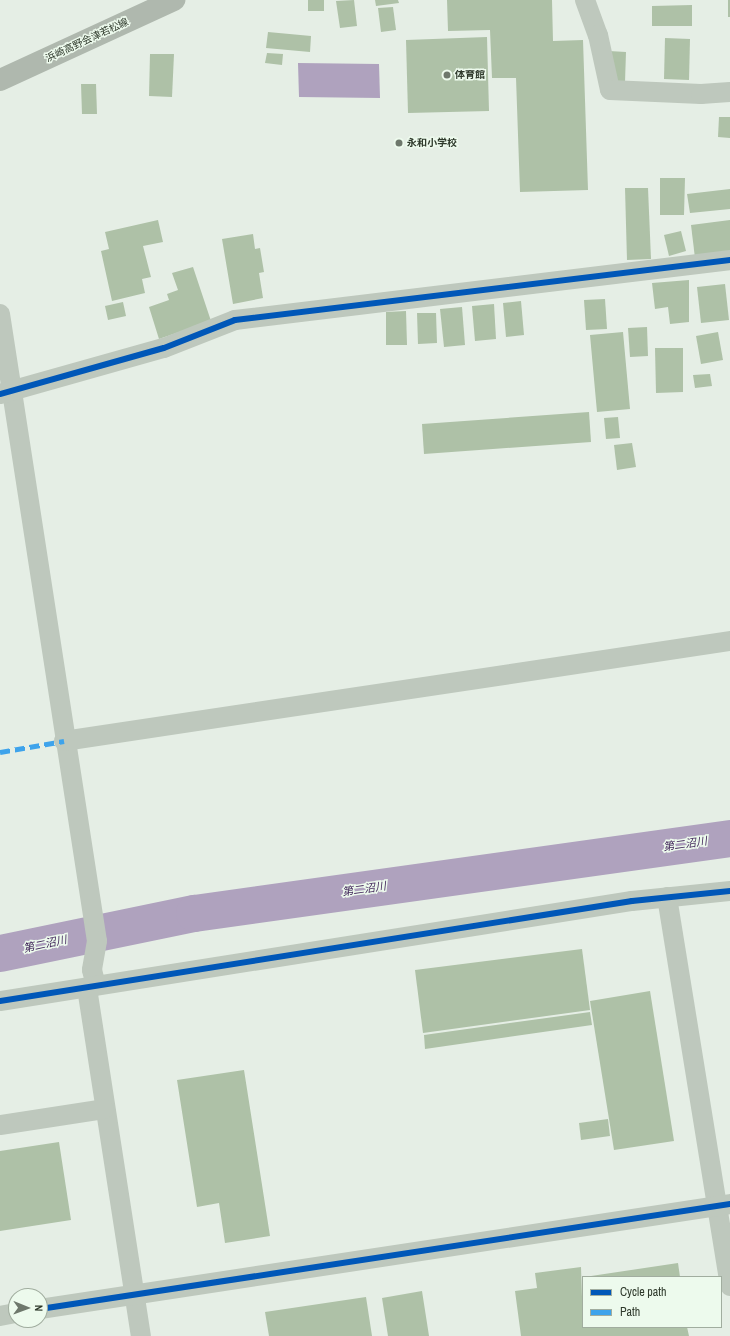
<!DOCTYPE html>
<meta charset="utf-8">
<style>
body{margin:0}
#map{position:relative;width:730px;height:1336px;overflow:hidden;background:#e5eee5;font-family:"Archivo Narrow","Noto Sans JP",sans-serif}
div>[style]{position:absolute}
.water>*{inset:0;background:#afa2be}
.river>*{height:37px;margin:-18.5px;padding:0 18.5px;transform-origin:18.5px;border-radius:18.5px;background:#afa2be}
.building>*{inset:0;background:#aec1a7}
.minor>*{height:20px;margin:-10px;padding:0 10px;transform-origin:10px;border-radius:10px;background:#bec8bd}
.secondary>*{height:22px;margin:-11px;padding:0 11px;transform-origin:11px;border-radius:11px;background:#afb8ae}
.quiet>*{height:5px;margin-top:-2.5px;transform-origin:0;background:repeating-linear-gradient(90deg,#3ea3eb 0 10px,transparent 0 15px)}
.cycleway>*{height:6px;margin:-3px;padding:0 3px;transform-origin:3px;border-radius:3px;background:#0057b8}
.dots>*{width:11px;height:11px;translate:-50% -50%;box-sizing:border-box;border:2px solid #edfaed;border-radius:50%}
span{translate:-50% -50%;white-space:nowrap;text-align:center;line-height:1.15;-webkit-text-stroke:3px #edfaed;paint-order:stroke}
.street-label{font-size:10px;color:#2e392b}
.poi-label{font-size:10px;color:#2e392b;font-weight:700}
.left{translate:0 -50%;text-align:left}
.water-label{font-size:11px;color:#3f2358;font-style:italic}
.legend{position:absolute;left:582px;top:1276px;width:140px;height:52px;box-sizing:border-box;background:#edfaed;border:1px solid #a1ad9f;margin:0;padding:5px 7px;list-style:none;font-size:12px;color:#2e392b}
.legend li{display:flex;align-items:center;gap:8px;height:20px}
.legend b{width:20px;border:1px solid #a1ad9f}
.north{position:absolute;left:8px;top:1288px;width:40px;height:40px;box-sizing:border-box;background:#edfaed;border:1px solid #a1ad9f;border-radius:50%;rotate:91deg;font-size:11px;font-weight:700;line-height:16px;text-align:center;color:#2e392b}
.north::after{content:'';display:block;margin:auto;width:14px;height:18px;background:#6e786c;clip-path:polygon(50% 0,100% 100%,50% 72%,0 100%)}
</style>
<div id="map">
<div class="water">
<i style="clip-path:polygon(298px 63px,379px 64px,380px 98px,299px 97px)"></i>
</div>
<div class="river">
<i style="left:0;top:953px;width:198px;rotate:-11.7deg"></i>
<i style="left:194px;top:913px;width:541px;rotate:-7.97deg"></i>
</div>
<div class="building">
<i style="clip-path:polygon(308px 0,324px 0,324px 11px,308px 11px)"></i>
<i style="clip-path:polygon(354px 0,357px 26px,340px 28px,336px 1px)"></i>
<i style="clip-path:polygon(375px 0,398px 0,399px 3px,376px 6px)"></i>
<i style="clip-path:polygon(447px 0,552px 0,553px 41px,583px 40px,588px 190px,520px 192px,516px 78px,492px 78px,490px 30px,448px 31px)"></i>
<i style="clip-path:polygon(728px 0,730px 0,730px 17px,728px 17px)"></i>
<i style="clip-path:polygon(692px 5px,692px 26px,652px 26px,652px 6px)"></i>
<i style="clip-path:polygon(393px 7px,396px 30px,381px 32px,378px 8px)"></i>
<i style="clip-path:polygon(268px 32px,311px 36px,310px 52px,266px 48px)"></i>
<i style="clip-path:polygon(487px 37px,489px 111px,408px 113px,406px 40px)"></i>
<i style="clip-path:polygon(665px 38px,690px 39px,689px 80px,664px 79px)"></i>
<i style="clip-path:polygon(609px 51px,626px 52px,625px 82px,608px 81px)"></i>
<i style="clip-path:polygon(267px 53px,283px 54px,282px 65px,265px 63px)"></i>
<i style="clip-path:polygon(150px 54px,174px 54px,172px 97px,149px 96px)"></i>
<i style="clip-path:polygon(81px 84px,96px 84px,97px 114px,82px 114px)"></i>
<i style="clip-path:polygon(719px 117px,730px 117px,730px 138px,718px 137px)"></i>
<i style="clip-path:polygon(660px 178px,685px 178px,684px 215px,660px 215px)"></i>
<i style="clip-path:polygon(625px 188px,648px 188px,651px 259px,627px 260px)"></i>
<i style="clip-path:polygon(730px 189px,730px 209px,690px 213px,687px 194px)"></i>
<i style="clip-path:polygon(158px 220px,163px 242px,143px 246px,151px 277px,142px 279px,145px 293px,112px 301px,101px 251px,109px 249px,105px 232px)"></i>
<i style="clip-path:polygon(730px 220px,730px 254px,695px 258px,691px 225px)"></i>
<i style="clip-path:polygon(681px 231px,686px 251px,669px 256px,664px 235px)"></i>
<i style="clip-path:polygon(253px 234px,255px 249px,260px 248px,264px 272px,259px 273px,263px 298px,233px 304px,222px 239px)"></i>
<i style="clip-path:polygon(193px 267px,211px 321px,159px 339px,149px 307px,169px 300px,167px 294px,178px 290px,172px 273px)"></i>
<i style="clip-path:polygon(689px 280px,689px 322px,670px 324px,668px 307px,655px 309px,652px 283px)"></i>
<i style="clip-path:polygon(725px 284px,729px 320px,701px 323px,697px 287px)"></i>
<i style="clip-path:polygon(605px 299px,607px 329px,586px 330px,584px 300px)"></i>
<i style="clip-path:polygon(521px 301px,524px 335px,506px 337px,503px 303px)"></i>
<i style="clip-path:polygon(123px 302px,126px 316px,108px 320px,105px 306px)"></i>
<i style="clip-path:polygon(494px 304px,496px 339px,475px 341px,472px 306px)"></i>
<i style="clip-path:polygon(462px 307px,465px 345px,444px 347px,440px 309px)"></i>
<i style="clip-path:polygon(406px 311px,407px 345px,386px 345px,386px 312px)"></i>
<i style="clip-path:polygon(417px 313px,436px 313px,437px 343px,418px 344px)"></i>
<i style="clip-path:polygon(647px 327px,648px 356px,630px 357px,628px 328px)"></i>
<i style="clip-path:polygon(623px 332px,630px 409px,597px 412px,590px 335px)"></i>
<i style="clip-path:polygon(718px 332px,723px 360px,701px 364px,696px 336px)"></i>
<i style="clip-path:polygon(655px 348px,683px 348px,683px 392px,656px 393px)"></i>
<i style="clip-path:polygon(710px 374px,712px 386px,695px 388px,693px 375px)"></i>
<i style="clip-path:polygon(589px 412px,591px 442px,424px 454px,422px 424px)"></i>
<i style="clip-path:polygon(618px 417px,620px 438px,606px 439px,604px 418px)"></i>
<i style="clip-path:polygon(632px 443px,636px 467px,617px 470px,614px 445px)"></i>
<i style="clip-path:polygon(582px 949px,590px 1010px,423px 1033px,415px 970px)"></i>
<i style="clip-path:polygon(650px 991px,674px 1141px,614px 1150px,590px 1001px)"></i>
<i style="clip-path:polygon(590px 1012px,592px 1025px,425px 1049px,424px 1035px)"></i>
<i style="clip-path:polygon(244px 1070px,270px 1236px,225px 1243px,219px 1203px,197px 1207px,177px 1080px)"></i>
<i style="clip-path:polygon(608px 1119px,610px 1136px,581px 1140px,579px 1123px)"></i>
<i style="clip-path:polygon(59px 1142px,71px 1220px,0 1231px,0 1151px)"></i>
<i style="clip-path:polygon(678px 1263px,680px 1277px,591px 1277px,591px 1276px)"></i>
<i style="clip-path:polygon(581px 1267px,583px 1327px,687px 1327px,689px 1336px,521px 1336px,515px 1291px,537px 1288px,535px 1273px)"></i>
<i style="clip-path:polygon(422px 1291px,429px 1336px,388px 1336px,382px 1298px)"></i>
<i style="clip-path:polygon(366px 1297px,372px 1336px,269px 1336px,265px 1312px)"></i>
</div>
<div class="minor">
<i style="left:585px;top:0;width:37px;rotate:70deg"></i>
<i style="left:598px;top:35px;width:56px;rotate:77.7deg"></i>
<i style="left:610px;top:90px;width:91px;rotate:2.5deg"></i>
<i style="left:701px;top:94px;width:29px;rotate:-4deg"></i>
<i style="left:0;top:314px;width:634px;rotate:81.21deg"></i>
<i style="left:97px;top:941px;width:29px;rotate:100deg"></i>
<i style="left:92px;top:970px;width:16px;rotate:76deg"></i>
<i style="left:0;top:394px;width:170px;rotate:-15.7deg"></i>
<i style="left:164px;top:348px;width:76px;rotate:-21.5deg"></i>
<i style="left:235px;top:320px;width:499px;rotate:-6.9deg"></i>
<i style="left:64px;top:741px;width:673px;rotate:-8.54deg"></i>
<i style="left:667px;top:897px;width:394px;rotate:80.8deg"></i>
<i style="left:87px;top:988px;width:352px;rotate:81.2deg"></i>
<i style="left:0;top:1001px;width:640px;rotate:-8.99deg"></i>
<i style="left:632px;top:901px;width:99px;rotate:-5.8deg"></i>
<i style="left:0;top:1125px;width:105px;rotate:-8.7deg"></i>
<i style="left:40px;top:1309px;width:698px;rotate:-8.65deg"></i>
<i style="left:0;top:1316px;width:16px;rotate:-11deg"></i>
</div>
<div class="secondary">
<i style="left:0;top:80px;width:192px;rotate:-24.7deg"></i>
</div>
<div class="quiet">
<i style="left:0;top:752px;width:65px;rotate:-9.8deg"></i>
</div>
<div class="cycleway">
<i style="left:0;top:394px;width:170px;rotate:-15.7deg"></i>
<i style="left:164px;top:348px;width:76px;rotate:-21.5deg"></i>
<i style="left:235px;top:320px;width:499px;rotate:-6.9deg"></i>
<i style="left:0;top:1001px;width:640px;rotate:-8.99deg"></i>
<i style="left:632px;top:901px;width:99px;rotate:-5.8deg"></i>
<i style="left:40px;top:1309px;width:698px;rotate:-8.65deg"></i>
</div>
<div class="dots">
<i style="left:447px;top:75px;background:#6e786c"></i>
<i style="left:399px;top:143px;background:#6e786c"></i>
</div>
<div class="street-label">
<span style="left:87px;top:40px;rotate:-25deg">浜崎高野会津若松線</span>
</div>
<div class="poi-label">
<span class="left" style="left:455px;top:75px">体育館</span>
<span class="left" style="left:407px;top:143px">永和小学校</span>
</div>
<div class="water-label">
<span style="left:685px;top:844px;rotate:-8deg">第二沼川</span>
<span style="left:364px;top:889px;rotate:-8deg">第二沼川</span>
<span style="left:45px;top:944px;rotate:-12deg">第二沼川</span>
</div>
<ul class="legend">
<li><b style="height:5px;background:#0057b8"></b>Cycle path</li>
<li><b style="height:5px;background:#3ea3eb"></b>Path</li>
</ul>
<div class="north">N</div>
</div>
